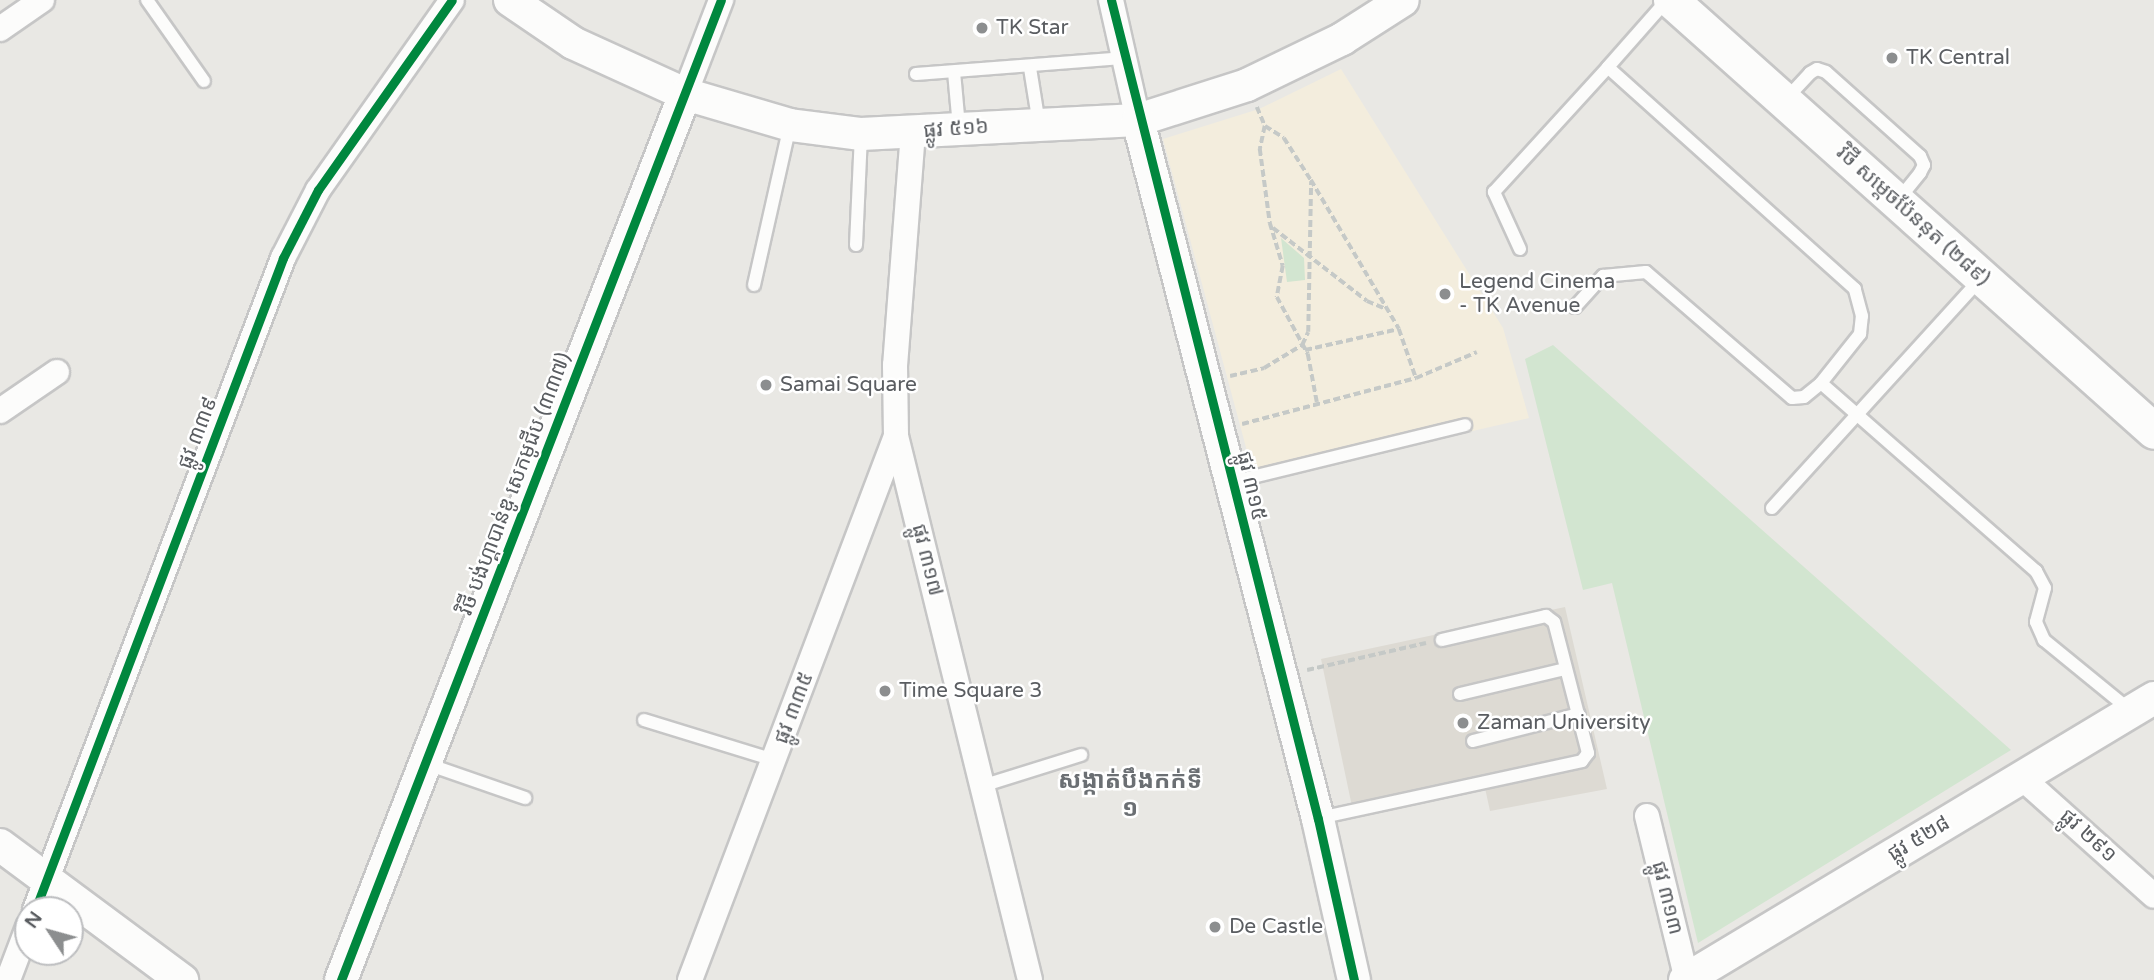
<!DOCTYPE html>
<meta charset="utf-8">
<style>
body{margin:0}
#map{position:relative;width:2154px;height:980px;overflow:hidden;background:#e9e8e4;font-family:"Varela Round","Noto Sans Khmer",sans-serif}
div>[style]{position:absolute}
.commercial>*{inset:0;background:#f3eddd}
.education>*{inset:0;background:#dddad3}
.green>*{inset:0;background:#d2e5d0}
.path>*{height:3.5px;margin-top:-1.75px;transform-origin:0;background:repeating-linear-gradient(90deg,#c5c9c7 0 7px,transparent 0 10.5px)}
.roads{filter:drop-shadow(2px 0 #c6c6c6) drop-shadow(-2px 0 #c6c6c6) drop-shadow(0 2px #c6c6c6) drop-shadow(0 -2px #c6c6c6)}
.service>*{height:12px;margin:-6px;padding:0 6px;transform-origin:6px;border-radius:6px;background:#fcfcfb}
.minor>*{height:24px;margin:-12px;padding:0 12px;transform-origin:12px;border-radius:12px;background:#fcfcfb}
.tertiary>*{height:32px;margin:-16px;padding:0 16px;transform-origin:16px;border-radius:16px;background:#fcfcfb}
.secondary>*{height:35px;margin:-17.5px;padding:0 17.5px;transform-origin:17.5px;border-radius:17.5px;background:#fcfcfb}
.cycleway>*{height:9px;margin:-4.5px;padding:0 4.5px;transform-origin:4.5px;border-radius:4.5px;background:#00873e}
.dots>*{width:19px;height:19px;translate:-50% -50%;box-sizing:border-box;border:4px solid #fff;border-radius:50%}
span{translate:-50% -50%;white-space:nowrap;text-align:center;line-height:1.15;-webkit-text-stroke:5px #fff;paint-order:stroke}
.poi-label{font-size:21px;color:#5a5d61}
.left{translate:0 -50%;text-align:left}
.street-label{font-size:21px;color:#5a5d61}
.quarter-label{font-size:24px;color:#6b6f73;font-weight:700}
.north{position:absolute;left:14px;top:896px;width:70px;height:70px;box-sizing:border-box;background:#fff;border:2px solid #bdbec0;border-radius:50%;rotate:306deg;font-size:19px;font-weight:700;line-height:28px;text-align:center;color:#5a5d61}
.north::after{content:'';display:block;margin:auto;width:24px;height:32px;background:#8c8e8f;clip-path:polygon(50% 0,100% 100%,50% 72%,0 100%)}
</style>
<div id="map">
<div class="commercial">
<i style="clip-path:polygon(1341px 69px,1503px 328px,1529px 418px,1255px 481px,1163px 139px,1259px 109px)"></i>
</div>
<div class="education">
<i style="clip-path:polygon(1565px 607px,1607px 789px,1490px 811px,1485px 788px,1354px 816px,1321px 659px)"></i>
</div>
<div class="green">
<i style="clip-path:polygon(1281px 238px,1304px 258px,1305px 280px,1287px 282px)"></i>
<i style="clip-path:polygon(1553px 345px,2011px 750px,1698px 943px,1612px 583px,1583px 590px,1525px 359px)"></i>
</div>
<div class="path">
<i style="left:1257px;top:107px;width:21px;rotate:67deg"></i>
<i style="left:1265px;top:126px;width:24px;rotate:102deg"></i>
<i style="left:1260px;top:149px;width:75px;rotate:82.3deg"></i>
<i style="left:1270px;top:223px;width:45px;rotate:73.2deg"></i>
<i style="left:1283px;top:266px;width:32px;rotate:101deg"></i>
<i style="left:1277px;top:297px;width:65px;rotate:61.5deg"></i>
<i style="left:1308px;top:354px;width:49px;rotate:79.4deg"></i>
<i style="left:1265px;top:126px;width:22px;rotate:32deg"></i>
<i style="left:1284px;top:138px;width:50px;rotate:57.3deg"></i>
<i style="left:1311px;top:180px;width:173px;rotate:59.4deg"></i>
<i style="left:1399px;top:329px;width:52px;rotate:70.9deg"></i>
<i style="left:1273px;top:228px;width:119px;rotate:37.8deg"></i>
<i style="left:1367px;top:301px;width:21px;rotate:23deg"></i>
<i style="left:1305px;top:350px;width:96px;rotate:-12.6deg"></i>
<i style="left:1230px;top:376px;width:35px;rotate:-13deg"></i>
<i style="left:1264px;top:368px;width:44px;rotate:-31.2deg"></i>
<i style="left:1302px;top:345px;width:14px;rotate:-65deg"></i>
<i style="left:1308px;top:332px;width:150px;rotate:-88.9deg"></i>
<i style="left:1242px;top:424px;width:180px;rotate:-14.8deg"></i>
<i style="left:1416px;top:378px;width:66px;rotate:-23.1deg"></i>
<i style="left:1307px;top:670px;width:122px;rotate:-12.8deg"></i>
</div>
<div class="roads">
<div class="service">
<i style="left:147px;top:0;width:99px;rotate:54.9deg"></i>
<i style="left:1030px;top:68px;width:57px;rotate:80.9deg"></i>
<i style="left:954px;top:72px;width:55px;rotate:84.8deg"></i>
<i style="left:916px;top:74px;width:197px;rotate:-4.4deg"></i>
<i style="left:1786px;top:99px;width:35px;rotate:-47deg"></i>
<i style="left:1810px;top:73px;width:8px;rotate:-30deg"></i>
<i style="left:1817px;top:69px;width:9px;rotate:18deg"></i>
<i style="left:1826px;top:72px;width:126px;rotate:41.8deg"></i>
<i style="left:1920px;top:156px;width:10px;rotate:66deg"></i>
<i style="left:1924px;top:165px;width:9px;rotate:117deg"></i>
<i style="left:1920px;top:173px;width:36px;rotate:129deg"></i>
<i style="left:856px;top:245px;width:111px;rotate:-87.4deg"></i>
<i style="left:1520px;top:249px;width:63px;rotate:-114.5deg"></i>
<i style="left:1494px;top:192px;width:169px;rotate:-47.6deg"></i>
<i style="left:754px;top:285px;width:164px;rotate:-77.3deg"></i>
<i style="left:1575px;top:307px;width:42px;rotate:-47.9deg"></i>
<i style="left:1603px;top:276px;width:43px;rotate:-5.3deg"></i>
<i style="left:1646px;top:272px;width:193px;rotate:40.8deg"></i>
<i style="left:1792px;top:398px;width:12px;rotate:-5deg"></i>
<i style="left:1804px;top:397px;width:22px;rotate:-39deg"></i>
<i style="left:1821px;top:383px;width:63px;rotate:-51.5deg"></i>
<i style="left:1860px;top:334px;width:18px;rotate:-84deg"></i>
<i style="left:1862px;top:316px;width:28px;rotate:-105deg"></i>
<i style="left:1855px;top:289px;width:332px;rotate:-138.1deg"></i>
<i style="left:1608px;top:67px;width:89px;rotate:-48.6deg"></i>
<i style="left:1821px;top:383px;width:286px;rotate:41.2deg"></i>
<i style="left:2036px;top:571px;width:19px;rotate:62deg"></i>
<i style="left:2045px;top:588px;width:35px;rotate:105deg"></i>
<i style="left:2036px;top:622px;width:20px;rotate:66deg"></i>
<i style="left:2044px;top:640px;width:112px;rotate:39.2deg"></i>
<i style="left:1232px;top:482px;width:240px;rotate:-13.7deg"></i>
<i style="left:1772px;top:508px;width:311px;rotate:-47.7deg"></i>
<i style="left:1460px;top:694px;width:108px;rotate:-13.4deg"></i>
<i style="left:644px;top:720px;width:136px;rotate:17.1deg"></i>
<i style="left:1473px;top:741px;width:109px;rotate:-14.3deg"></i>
<i style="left:427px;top:764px;width:104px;rotate:19.1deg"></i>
<i style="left:982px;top:786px;width:104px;rotate:-17.4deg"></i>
<i style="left:1319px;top:818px;width:269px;rotate:-12.2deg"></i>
<i style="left:1582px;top:761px;width:10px;rotate:-53deg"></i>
<i style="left:1588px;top:753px;width:135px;rotate:-104.5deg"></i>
<i style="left:1554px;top:622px;width:10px;rotate:-143deg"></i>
<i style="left:1546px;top:616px;width:107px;rotate:167deg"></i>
</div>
<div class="minor">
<i style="left:1111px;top:0;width:123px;rotate:77.3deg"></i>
<i style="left:0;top:29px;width:51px;rotate:-34.6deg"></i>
<i style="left:685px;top:94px;width:101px;rotate:-69deg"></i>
<i style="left:913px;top:132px;width:234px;rotate:94.4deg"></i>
<i style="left:895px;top:365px;width:71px;rotate:89.2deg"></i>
<i style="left:896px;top:436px;width:560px;rotate:76.16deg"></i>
<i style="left:0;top:411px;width:69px;rotate:-34.4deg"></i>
<i style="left:2021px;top:777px;width:178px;rotate:41.8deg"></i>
<i style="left:1647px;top:816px;width:169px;rotate:76.3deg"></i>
<i style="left:35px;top:910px;width:698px;rotate:-69.17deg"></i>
<i style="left:283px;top:258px;width:76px;rotate:-62.8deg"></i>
<i style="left:318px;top:190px;width:232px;rotate:-54.8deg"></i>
<i style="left:8px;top:980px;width:57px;rotate:-69.3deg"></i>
<i style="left:690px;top:980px;width:582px;rotate:-69.26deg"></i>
</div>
<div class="tertiary">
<i style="left:510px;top:0;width:76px;rotate:34.3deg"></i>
<i style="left:573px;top:43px;width:123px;rotate:24.5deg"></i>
<i style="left:685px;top:94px;width:109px;rotate:16.4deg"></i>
<i style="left:790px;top:125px;width:72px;rotate:7.2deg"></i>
<i style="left:861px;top:134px;width:277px;rotate:-2.9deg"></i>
<i style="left:1138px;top:120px;width:114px;rotate:-17.8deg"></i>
<i style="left:1247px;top:85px;width:106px;rotate:-25.8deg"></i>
<i style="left:1342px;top:39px;width:72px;rotate:-32.6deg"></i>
<i style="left:1138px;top:120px;width:722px;rotate:75.56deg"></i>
<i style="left:1318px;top:819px;width:165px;rotate:77.4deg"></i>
<i style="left:0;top:845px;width:227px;rotate:36.6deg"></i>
<i style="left:341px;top:980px;width:950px;rotate:-68.78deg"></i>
<i style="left:1685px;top:980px;width:547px;rotate:-31.02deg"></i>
</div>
<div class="secondary">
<i style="left:1671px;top:0;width:647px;rotate:41.74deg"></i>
</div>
</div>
<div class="cycleway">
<i style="left:1111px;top:0;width:845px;rotate:75.82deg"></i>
<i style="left:1318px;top:819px;width:165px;rotate:77.4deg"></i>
<i style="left:35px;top:910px;width:698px;rotate:-69.17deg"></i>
<i style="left:283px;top:258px;width:76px;rotate:-62.8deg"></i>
<i style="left:318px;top:190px;width:232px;rotate:-54.8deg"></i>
<i style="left:341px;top:980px;width:1051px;rotate:-68.81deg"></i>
</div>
<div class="dots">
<i style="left:982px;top:28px;background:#8c8e8f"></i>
<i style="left:1892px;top:58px;background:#8c8e8f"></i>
<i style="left:1445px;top:294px;background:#8c8e8f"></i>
<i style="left:766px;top:385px;background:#8c8e8f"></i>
<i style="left:885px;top:691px;background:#8c8e8f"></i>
<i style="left:1463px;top:723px;background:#8c8e8f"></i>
<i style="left:1215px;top:927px;background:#8c8e8f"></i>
</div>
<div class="poi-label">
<span class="left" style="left:996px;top:28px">TK Star</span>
<span class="left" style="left:1906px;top:58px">TK Central</span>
<span class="left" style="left:1459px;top:294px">Legend Cinema<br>- TK Avenue</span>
<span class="left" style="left:780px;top:385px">Samai Square</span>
<span class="left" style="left:899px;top:691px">Time Square 3</span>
<span class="left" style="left:1477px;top:723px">Zaman University</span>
<span class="left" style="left:1229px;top:927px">De Castle</span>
</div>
<div class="street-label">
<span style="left:956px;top:129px;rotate:-4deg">ផ្លូវ ៥១៦</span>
<span style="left:1913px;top:216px;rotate:42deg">វិថី សម្តេចប៉ែននុត (២៨៩)</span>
<span style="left:198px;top:433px;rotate:-69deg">ផ្លូវ ៣៣៩</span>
<span style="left:515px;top:484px;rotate:-69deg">វិថី បង់ហ្គាបាន់ឌូ សេកមូជីប (៣៣៧)</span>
<span style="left:1251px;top:486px;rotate:77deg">ផ្លូវ ៣១៥</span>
<span style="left:927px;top:560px;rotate:76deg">ផ្លូវ ៣១៧</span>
<span style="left:794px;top:708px;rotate:-69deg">ផ្លូវ ៣៣៥</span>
<span style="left:2088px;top:836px;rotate:42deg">ផ្លូវ ២៩១</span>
<span style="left:1919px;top:839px;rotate:-31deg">ផ្លូវ ៥២៨</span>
<span style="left:1667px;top:898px;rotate:76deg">ផ្លូវ ៣១៣</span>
</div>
<div class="quarter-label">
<span style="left:1130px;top:795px">សង្កាត់បឹងកក់ទី<br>១</span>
</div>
<div class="north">N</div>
</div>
